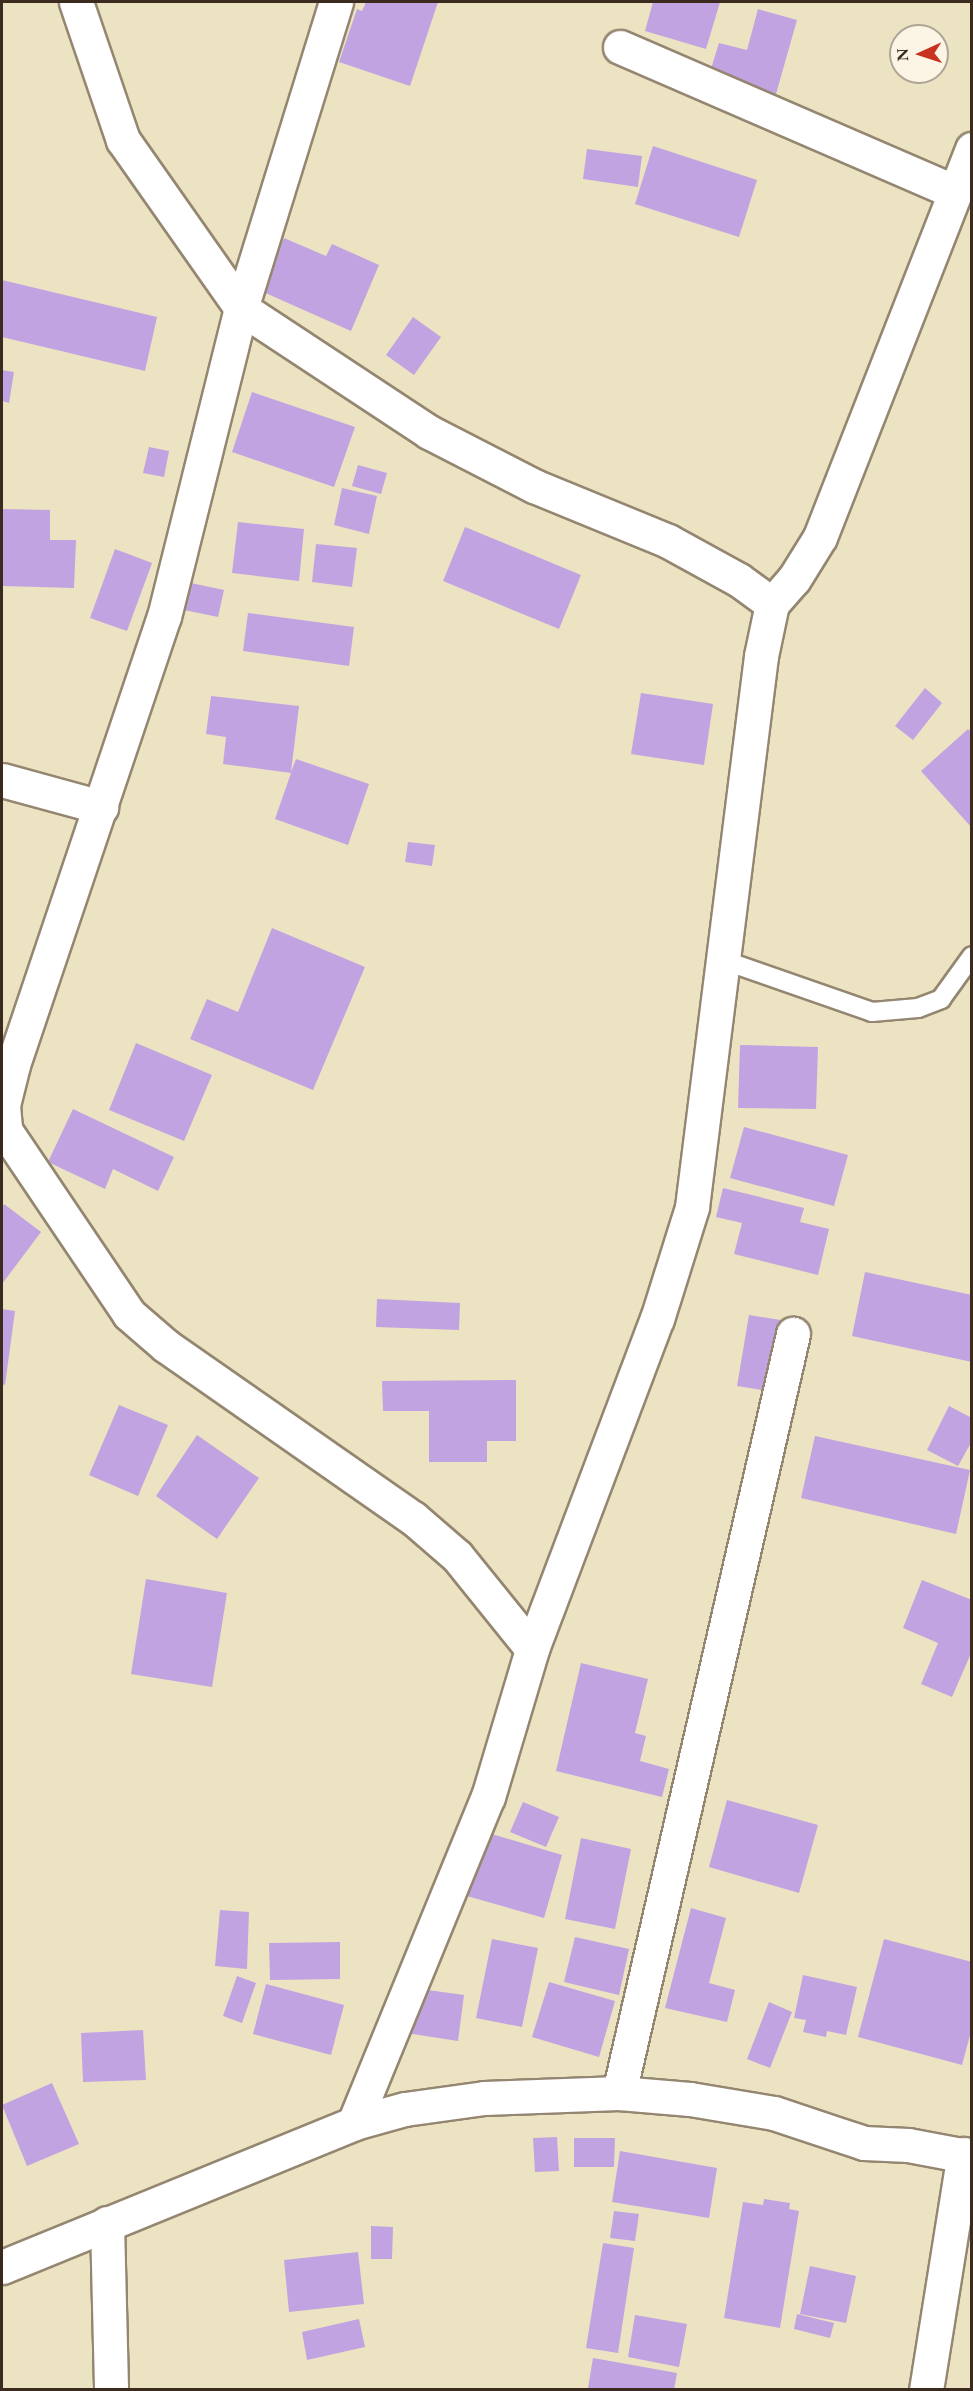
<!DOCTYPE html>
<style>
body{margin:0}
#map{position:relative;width:973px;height:2391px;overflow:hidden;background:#ece3c2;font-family:"EB Garamond",serif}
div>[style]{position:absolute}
.building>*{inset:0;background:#c2a3e1}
.roads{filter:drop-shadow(2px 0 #948670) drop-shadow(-2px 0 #948670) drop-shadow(0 2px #948670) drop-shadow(0 -2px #948670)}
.lane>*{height:18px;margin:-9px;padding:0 9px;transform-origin:9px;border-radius:9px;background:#fff}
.street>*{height:33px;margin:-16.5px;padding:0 16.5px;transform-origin:16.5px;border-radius:16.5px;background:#fff}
span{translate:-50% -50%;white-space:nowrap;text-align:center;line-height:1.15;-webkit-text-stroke:4.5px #fcf5e5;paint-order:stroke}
.frame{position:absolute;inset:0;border:3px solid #3b2a1e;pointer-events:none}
.north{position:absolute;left:889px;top:24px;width:60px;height:60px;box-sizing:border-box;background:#fcf5e5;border:2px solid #afa495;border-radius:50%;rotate:267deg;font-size:16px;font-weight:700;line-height:24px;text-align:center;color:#3b2a1e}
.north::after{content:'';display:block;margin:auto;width:21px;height:27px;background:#c8321e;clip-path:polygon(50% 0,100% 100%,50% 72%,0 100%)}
</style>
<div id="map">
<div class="building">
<i style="clip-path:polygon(366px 2px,438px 2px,410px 86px,339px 62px,357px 9px,362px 11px)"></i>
<i style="clip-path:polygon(653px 2px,720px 2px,706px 49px,645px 31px)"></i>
<i style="clip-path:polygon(758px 9px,797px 20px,776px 94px,709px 75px,719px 43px,747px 50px)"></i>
<i style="clip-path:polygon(653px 146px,757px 180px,739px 237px,635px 204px)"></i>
<i style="clip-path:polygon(587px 149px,642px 156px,638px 187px,583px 179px)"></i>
<i style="clip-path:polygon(284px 238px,326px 256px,332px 244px,379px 265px,351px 331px,261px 291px)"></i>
<i style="clip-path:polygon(2px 280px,157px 317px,145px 371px,2px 337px)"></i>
<i style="clip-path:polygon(413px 317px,441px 337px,414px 375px,386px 355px)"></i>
<i style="clip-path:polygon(2px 370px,14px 372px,9px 403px,2px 401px)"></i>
<i style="clip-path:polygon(252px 392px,355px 427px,334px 487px,232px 452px)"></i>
<i style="clip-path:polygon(149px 447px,169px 451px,164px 477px,143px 473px)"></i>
<i style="clip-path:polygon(358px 465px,387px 473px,381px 494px,352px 486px)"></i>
<i style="clip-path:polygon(342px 488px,377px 496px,369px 534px,334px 525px)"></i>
<i style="clip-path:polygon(2px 509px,50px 510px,50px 540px,76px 540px,74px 588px,2px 586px)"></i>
<i style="clip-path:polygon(238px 522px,304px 529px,299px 581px,232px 573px)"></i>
<i style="clip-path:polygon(465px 527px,581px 575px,559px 629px,443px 581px)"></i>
<i style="clip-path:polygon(316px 544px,357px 548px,352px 587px,312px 582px)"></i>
<i style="clip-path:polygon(115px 549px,152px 563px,127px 631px,90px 618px)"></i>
<i style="clip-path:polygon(191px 583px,224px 590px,218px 617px,184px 610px)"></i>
<i style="clip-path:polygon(248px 613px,354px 627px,349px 666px,243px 651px)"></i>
<i style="clip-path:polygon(925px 688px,942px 703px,913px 740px,895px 726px)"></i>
<i style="clip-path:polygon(641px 693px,713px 704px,704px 765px,631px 754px)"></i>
<i style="clip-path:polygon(211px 696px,299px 706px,291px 772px,296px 759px,369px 784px,348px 845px,275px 819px,291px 773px,223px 764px,226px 737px,206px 734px)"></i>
<i style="clip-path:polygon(968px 729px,972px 733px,972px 828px,921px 771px)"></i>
<i style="clip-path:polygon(408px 842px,435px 845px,432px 866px,405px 862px)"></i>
<i style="clip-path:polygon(272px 928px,365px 967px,313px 1090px,190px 1039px,207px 999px,238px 1012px)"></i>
<i style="clip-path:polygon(136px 1043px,212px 1075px,184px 1141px,109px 1110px)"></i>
<i style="clip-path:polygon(740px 1045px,818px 1047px,816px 1109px,738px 1108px)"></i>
<i style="clip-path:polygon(73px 1109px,174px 1157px,158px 1191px,113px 1169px,105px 1189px,48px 1162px)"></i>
<i style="clip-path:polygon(744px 1127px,848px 1155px,834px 1206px,730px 1178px)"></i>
<i style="clip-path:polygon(723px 1188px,804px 1208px,800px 1222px,829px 1229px,818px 1275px,734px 1254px,742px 1223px,716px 1217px)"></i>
<i style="clip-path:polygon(4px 1204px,41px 1232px,2px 1284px,2px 1208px)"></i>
<i style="clip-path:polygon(865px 1272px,972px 1295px,972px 1362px,852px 1336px)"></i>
<i style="clip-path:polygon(377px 1299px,460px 1303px,459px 1330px,376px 1327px)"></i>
<i style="clip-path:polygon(2px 1309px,15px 1311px,5px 1385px,2px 1384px)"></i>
<i style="clip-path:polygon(749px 1315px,799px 1323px,787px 1394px,737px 1386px)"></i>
<i style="clip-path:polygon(516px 1380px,516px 1441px,487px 1441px,487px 1462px,429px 1462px,429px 1411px,383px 1411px,382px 1381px)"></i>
<i style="clip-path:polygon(119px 1405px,168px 1425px,138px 1496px,89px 1475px)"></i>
<i style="clip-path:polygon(949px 1406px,972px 1418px,972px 1441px,958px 1466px,927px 1450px)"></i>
<i style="clip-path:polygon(197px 1435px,259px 1478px,217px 1539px,156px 1496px)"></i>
<i style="clip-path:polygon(815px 1436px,970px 1470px,956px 1534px,801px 1498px)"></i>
<i style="clip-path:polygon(146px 1579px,227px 1593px,212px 1687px,131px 1674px)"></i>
<i style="clip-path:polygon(922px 1580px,972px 1600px,972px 1651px,952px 1697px,921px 1684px,938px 1643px,903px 1628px)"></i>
<i style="clip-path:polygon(581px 1663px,648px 1679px,635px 1733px,646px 1736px,640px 1761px,669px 1769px,662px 1797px,556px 1771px)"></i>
<i style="clip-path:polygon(727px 1800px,818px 1825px,799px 1893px,709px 1867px)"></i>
<i style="clip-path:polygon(523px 1802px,559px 1817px,546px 1847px,510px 1832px)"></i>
<i style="clip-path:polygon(485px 1832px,562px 1855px,544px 1918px,467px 1896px)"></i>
<i style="clip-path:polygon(581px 1838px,631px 1849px,615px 1929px,565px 1919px)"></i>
<i style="clip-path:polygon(691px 1908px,726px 1918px,709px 1983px,735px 1990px,727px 2022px,665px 2008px)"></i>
<i style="clip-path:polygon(220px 1910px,249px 1912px,247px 1969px,215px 1966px)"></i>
<i style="clip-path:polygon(575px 1937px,629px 1949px,619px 1995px,564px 1982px)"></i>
<i style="clip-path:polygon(492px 1939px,538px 1948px,522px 2027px,476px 2018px)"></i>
<i style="clip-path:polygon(884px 1939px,972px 1962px,972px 2028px,962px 2065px,858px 2037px)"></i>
<i style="clip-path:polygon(340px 1942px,340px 1979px,270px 1980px,269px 1943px)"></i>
<i style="clip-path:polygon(803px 1975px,857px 1987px,846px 2035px,827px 2031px,826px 2037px,803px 2032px,806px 2020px,794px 2018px)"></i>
<i style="clip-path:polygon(237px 1976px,256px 1983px,242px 2023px,223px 2016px)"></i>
<i style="clip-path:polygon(549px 1982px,615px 2001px,599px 2057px,532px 2037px)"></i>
<i style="clip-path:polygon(266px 1984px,344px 2005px,331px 2055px,253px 2034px)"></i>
<i style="clip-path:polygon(413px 1988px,464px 1995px,458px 2041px,406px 2033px)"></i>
<i style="clip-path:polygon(769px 2002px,792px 2012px,770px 2068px,747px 2059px)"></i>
<i style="clip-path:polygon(143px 2030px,146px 2080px,83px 2082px,81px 2033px)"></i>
<i style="clip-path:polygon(52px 2083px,79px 2144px,27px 2166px,2px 2105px)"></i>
<i style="clip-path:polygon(557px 2137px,559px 2171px,535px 2172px,533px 2138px)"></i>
<i style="clip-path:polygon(574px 2138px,615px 2138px,614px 2167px,574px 2167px)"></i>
<i style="clip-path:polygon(620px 2151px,717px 2168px,709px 2218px,612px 2202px)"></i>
<i style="clip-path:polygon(764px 2199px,790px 2203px,789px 2209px,799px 2211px,780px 2328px,724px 2318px,743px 2202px,763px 2205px)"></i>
<i style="clip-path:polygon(614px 2211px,639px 2214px,635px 2241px,610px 2238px)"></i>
<i style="clip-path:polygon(371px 2226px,393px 2227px,392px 2259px,371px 2259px)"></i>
<i style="clip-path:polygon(603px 2243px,634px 2248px,618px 2353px,586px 2348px)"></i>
<i style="clip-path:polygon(358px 2252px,364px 2304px,289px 2312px,284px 2260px)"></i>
<i style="clip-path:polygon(810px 2266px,856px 2276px,846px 2323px,800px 2314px)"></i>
<i style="clip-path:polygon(797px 2314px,834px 2323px,830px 2338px,794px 2329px)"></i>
<i style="clip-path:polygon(635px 2315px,687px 2324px,679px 2367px,628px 2357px)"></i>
<i style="clip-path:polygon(359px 2319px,365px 2347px,307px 2360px,302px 2332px)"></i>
<i style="clip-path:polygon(593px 2358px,677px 2373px,674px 2390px,588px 2388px)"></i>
</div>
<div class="roads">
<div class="lane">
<i style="left:723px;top:960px;width:158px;rotate:19.2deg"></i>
<i style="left:872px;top:1012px;width:46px;rotate:-5deg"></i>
<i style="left:918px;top:1008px;width:25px;rotate:-21deg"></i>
<i style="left:941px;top:999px;width:53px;rotate:-54.2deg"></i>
</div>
<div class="street">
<i style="left:76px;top:2px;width:146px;rotate:71.2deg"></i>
<i style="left:123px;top:140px;width:205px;rotate:54.9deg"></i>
<i style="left:241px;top:308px;width:225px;rotate:33.4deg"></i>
<i style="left:429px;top:432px;width:118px;rotate:27.2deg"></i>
<i style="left:534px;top:486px;width:145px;rotate:22.3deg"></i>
<i style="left:668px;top:541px;width:81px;rotate:28.8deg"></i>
<i style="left:739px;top:580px;width:41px;rotate:36deg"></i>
<i style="left:336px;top:2px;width:320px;rotate:107.2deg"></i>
<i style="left:241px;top:308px;width:317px;rotate:104deg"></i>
<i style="left:164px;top:616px;width:474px;rotate:108.6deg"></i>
<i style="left:13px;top:1065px;width:41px;rotate:104deg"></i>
<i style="left:3px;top:1105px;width:25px;rotate:85deg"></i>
<i style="left:5px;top:1130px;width:222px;rotate:56deg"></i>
<i style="left:129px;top:1314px;width:49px;rotate:40.9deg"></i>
<i style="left:166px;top:1346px;width:301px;rotate:34.9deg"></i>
<i style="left:413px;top:1518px;width:58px;rotate:40.8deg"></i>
<i style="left:457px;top:1556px;width:119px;rotate:51.1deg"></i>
<i style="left:620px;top:47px;width:365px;rotate:23.4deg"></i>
<i style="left:2px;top:780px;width:103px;rotate:15.3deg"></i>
<i style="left:619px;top:2093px;width:779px;rotate:-77.09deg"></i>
<i style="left:354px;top:2123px;width:352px;rotate:-67.7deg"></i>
<i style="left:488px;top:1797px;width:154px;rotate:-73.4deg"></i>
<i style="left:532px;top:1649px;width:353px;rotate:-69.3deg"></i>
<i style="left:657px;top:1319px;width:117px;rotate:-72.6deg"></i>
<i style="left:692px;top:1207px;width:555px;rotate:-82.86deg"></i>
<i style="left:761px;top:656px;width:53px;rotate:-78.1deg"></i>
<i style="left:772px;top:604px;width:33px;rotate:-49deg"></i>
<i style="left:794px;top:579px;width:49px;rotate:-58.2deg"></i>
<i style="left:820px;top:537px;width:417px;rotate:-68.6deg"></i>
<i style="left:107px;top:2223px;width:167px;rotate:88.6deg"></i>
<i style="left:2px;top:2267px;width:380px;rotate:-22.2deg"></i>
<i style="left:354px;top:2123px;width:53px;rotate:-15.4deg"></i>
<i style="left:405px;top:2109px;width:80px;rotate:-7.9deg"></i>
<i style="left:484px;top:2098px;width:135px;rotate:-2.1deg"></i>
<i style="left:619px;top:2093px;width:71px;rotate:4.8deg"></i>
<i style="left:690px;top:2099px;width:85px;rotate:9.5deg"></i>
<i style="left:774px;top:2113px;width:95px;rotate:18.4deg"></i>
<i style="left:864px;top:2143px;width:44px;rotate:2.6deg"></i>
<i style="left:908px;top:2145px;width:65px;rotate:10.6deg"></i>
<i style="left:926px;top:2390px;width:239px;rotate:-80.9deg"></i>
</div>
</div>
<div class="frame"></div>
<div class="north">N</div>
</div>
